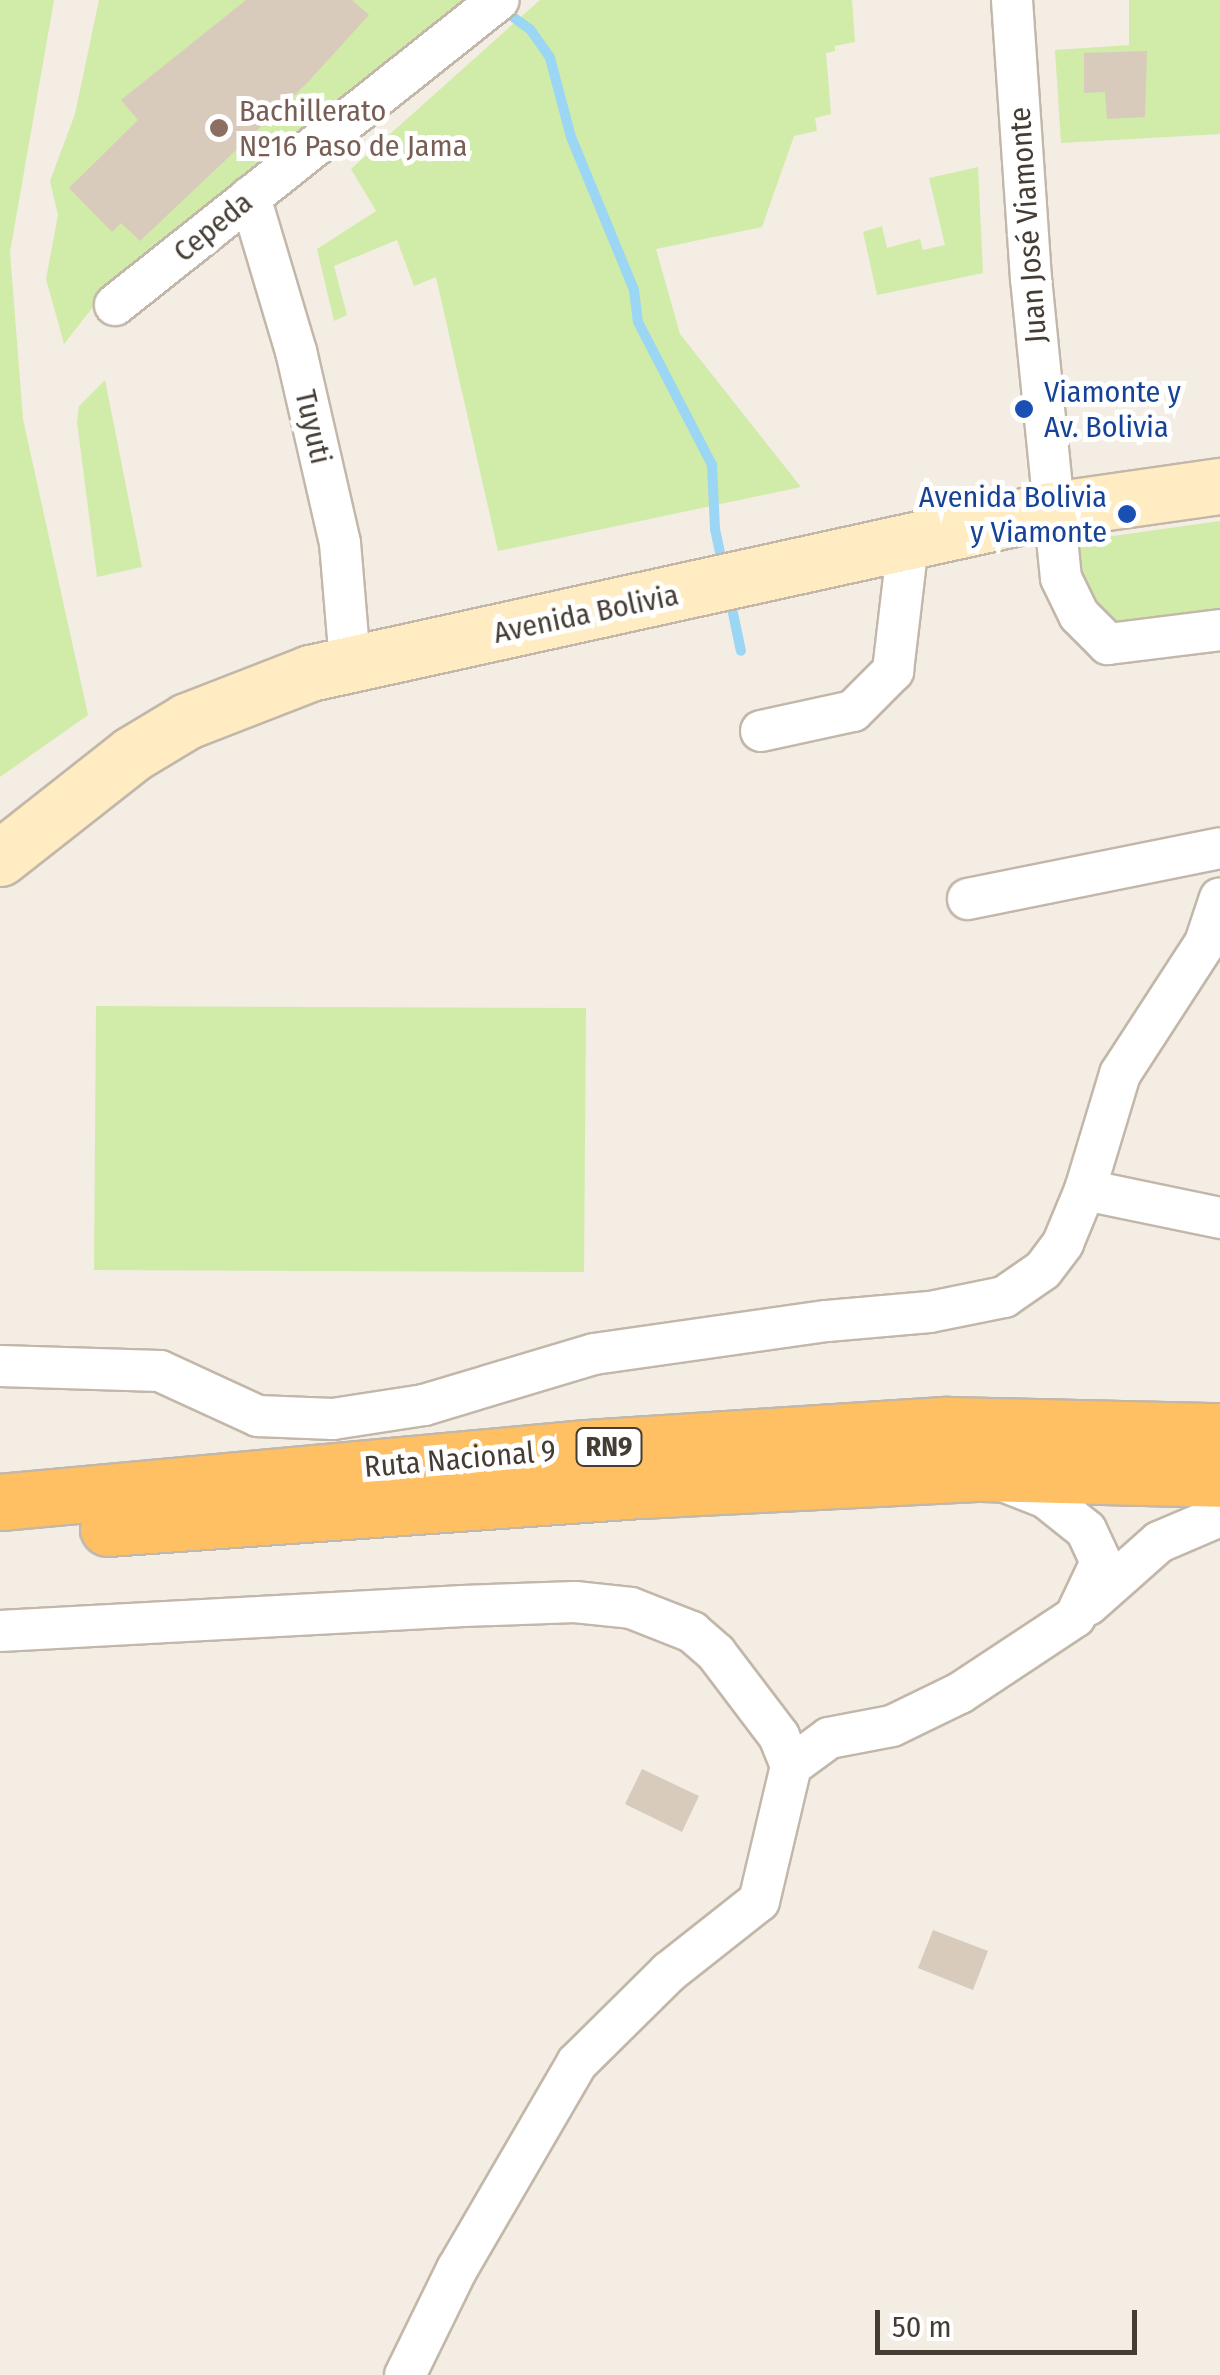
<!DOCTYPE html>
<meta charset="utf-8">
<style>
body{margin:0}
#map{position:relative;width:1220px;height:2375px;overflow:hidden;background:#f3ede4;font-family:"Fira Sans Condensed",sans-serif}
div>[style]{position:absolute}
.green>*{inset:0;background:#d1eba9}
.stream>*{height:10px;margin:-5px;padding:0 5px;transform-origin:5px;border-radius:5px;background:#9bd6f5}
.building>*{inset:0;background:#d8cbbb}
.roads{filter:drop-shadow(2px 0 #c2b7a9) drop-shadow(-2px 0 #c2b7a9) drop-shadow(0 2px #c2b7a9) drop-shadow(0 -2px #c2b7a9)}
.street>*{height:40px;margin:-20px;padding:0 20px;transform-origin:20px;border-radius:20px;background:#fff}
.secondary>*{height:55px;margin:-27.5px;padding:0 27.5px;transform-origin:27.5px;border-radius:27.5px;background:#ffecc2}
.highway>*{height:55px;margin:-27.5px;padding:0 27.5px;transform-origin:27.5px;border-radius:27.5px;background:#ffc063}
.dots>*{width:28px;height:28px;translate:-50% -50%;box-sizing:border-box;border:5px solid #fff;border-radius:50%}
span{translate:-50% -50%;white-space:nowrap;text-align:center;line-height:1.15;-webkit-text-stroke:10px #fff;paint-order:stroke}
.shield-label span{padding:2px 8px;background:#fff;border:2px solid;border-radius:8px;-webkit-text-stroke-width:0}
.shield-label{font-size:28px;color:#453d33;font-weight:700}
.education-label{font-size:30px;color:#785e54}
.left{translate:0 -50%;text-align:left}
.street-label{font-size:30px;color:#453d33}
.transit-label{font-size:30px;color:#164399}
.right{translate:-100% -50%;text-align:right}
.scale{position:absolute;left:875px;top:2310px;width:262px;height:45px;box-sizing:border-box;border:5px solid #453d33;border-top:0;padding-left:12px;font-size:30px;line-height:35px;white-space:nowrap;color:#453d33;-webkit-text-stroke:8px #fff;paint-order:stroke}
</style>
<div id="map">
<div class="green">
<i style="clip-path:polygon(0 0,54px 0,10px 252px,23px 419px,88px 715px,0 777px)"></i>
<i style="clip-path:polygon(99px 0,470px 0,363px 80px,111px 284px,64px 344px,46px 279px,58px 215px,50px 181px,75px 114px)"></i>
<i style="clip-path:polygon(540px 0,852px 0,855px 42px,835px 46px,835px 51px,826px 53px,831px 114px,815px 118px,817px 131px,794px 136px,762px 227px,656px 249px,680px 334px,801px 487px,498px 551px,436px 277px,414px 286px,397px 240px,334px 266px,347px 315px,334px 321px,317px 249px,376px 211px,351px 169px)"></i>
<i style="clip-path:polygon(1129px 0,1220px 0,1220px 134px,1061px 143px,1055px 50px,1129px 45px)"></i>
<i style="clip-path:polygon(978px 167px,983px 273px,877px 295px,863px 232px,882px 226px,887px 248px,920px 239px,923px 250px,945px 245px,929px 178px)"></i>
<i style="clip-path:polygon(105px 380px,142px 567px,97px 577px,77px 422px,79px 406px)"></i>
<i style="clip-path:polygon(1220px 521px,1220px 621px,1117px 629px,1077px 588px,1077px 541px)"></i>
<i style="clip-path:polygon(96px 1006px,586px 1008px,584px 1272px,94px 1270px)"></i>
</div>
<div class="stream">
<i style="left:502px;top:9px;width:34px;rotate:36deg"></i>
<i style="left:530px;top:29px;width:35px;rotate:55deg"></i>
<i style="left:550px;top:58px;width:82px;rotate:75.1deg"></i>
<i style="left:571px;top:137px;width:165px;rotate:67.6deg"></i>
<i style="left:634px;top:290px;width:32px;rotate:83deg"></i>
<i style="left:638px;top:322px;width:161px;rotate:62.6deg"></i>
<i style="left:712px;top:465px;width:64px;rotate:87.3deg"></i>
<i style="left:715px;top:529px;width:39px;rotate:78deg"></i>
<i style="left:730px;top:599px;width:53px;rotate:78.1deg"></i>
</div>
<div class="building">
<i style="clip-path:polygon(246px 0,352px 0,369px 15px,307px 83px,140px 241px,121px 223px,112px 232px,69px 188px,138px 120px,121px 100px)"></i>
<i style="clip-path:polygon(1147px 51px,1145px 117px,1107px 119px,1105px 92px,1084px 93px,1084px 53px)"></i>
<i style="clip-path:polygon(642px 1769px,699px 1796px,682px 1832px,625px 1804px)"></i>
<i style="clip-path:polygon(933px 1930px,988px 1951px,973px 1990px,918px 1968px)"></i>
</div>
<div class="roads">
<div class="street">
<i style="left:1012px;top:0;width:279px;rotate:86.1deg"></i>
<i style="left:1031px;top:278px;width:301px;rotate:84.3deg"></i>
<i style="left:1061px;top:578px;width:41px;rotate:64.1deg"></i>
<i style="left:1079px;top:615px;width:41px;rotate:45deg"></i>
<i style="left:1108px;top:644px;width:113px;rotate:-7.1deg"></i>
<i style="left:250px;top:197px;width:161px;rotate:73.4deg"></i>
<i style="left:296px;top:351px;width:197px;rotate:77.1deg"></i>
<i style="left:340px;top:543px;width:119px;rotate:85.2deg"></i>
<i style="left:115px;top:305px;width:490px;rotate:-38.5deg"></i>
<i style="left:761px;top:731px;width:94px;rotate:-12.3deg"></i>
<i style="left:853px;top:711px;width:57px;rotate:-45deg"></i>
<i style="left:893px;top:671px;width:129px;rotate:-83.3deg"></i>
<i style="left:968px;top:899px;width:257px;rotate:-11.4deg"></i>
<i style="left:1085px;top:1190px;width:138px;rotate:11.7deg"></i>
<i style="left:0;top:1366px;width:160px;rotate:1.8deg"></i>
<i style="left:160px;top:1371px;width:108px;rotate:24.7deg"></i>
<i style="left:258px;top:1416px;width:75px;rotate:2.3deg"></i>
<i style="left:333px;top:1419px;width:92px;rotate:-8.7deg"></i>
<i style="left:424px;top:1405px;width:177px;rotate:-16.7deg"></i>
<i style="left:594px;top:1354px;width:235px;rotate:-8.1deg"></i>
<i style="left:827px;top:1321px;width:103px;rotate:-5deg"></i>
<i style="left:930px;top:1312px;width:76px;rotate:-11.5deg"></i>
<i style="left:1004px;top:1297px;width:47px;rotate:-34.7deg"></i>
<i style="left:1043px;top:1270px;width:34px;rotate:-53deg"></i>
<i style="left:1063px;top:1243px;width:57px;rotate:-67.5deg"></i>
<i style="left:1085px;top:1190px;width:121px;rotate:-73.2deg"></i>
<i style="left:1120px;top:1074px;width:156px;rotate:-57deg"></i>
<i style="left:1205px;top:943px;width:47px;rotate:-71.6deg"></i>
<i style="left:1088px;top:1605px;width:95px;rotate:-41.6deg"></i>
<i style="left:1159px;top:1542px;width:66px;rotate:-23.1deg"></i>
<i style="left:0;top:1631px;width:464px;rotate:-3.1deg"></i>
<i style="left:463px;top:1606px;width:112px;rotate:-2deg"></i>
<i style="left:575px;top:1602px;width:56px;rotate:6.1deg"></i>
<i style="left:631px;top:1608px;width:66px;rotate:21.5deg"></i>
<i style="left:692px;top:1632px;width:32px;rotate:41deg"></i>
<i style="left:716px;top:1653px;width:104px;rotate:52.8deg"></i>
<i style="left:779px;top:1736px;width:32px;rotate:68deg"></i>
<i style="left:791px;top:1766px;width:139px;rotate:103.3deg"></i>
<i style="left:759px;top:1901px;width:115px;rotate:141.7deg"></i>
<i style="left:669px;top:1972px;width:129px;rotate:135.3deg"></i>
<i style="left:577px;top:2063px;width:238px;rotate:120.2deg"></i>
<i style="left:457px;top:2269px;width:118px;rotate:116.1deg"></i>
<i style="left:791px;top:1766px;width:47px;rotate:-36.4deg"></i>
<i style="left:829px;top:1738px;width:64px;rotate:-10.8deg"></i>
<i style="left:892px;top:1726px;width:76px;rotate:-25.9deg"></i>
<i style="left:960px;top:1693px;width:138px;rotate:-33.5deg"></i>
<i style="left:1075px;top:1617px;width:61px;rotate:-64.7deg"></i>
<i style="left:1101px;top:1562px;width:35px;rotate:-115deg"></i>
<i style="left:1086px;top:1530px;width:51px;rotate:-141.3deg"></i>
<i style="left:1046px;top:1498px;width:46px;rotate:-158.4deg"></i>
</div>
<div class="secondary">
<i style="left:0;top:858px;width:168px;rotate:-38.2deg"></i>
<i style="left:132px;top:754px;width:64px;rotate:-31deg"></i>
<i style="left:187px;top:721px;width:132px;rotate:-21.3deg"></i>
<i style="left:310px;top:673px;width:759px;rotate:-12.41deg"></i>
<i style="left:1051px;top:510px;width:171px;rotate:-8.1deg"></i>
</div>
<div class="highway">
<i style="left:0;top:1502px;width:589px;rotate:-5.26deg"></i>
<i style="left:587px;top:1448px;width:361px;rotate:-3.7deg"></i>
<i style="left:947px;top:1425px;width:273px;rotate:1.3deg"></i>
<i style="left:108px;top:1528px;width:533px;rotate:-4.09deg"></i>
<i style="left:640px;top:1490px;width:341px;rotate:-2.9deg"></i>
<i style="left:981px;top:1473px;width:239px;rotate:1.4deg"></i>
</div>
</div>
<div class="dots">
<i style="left:219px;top:128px;background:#8d6e63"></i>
<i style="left:1024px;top:409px;background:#1a4fb4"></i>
<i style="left:1127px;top:514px;background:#1a4fb4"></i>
</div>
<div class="shield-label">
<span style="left:609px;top:1447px">RN9</span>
</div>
<div class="education-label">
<span class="left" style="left:239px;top:128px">Bachillerato<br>Nº16 Paso de Jama</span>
</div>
<div class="street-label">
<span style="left:1028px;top:225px;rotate:-94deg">Juan José Viamonte</span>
<span style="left:213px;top:227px;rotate:-39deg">Cepeda</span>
<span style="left:313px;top:427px;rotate:77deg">Tuyuti</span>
<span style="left:586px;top:614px;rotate:-12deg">Avenida Bolivia</span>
<span style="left:460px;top:1459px;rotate:-5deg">Ruta Nacional 9</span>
</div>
<div class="transit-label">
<span class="left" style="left:1044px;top:409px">Viamonte y<br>Av. Bolivia</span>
<span class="right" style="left:1107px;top:514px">Avenida Bolivia<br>y Viamonte</span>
</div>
<div class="scale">50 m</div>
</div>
